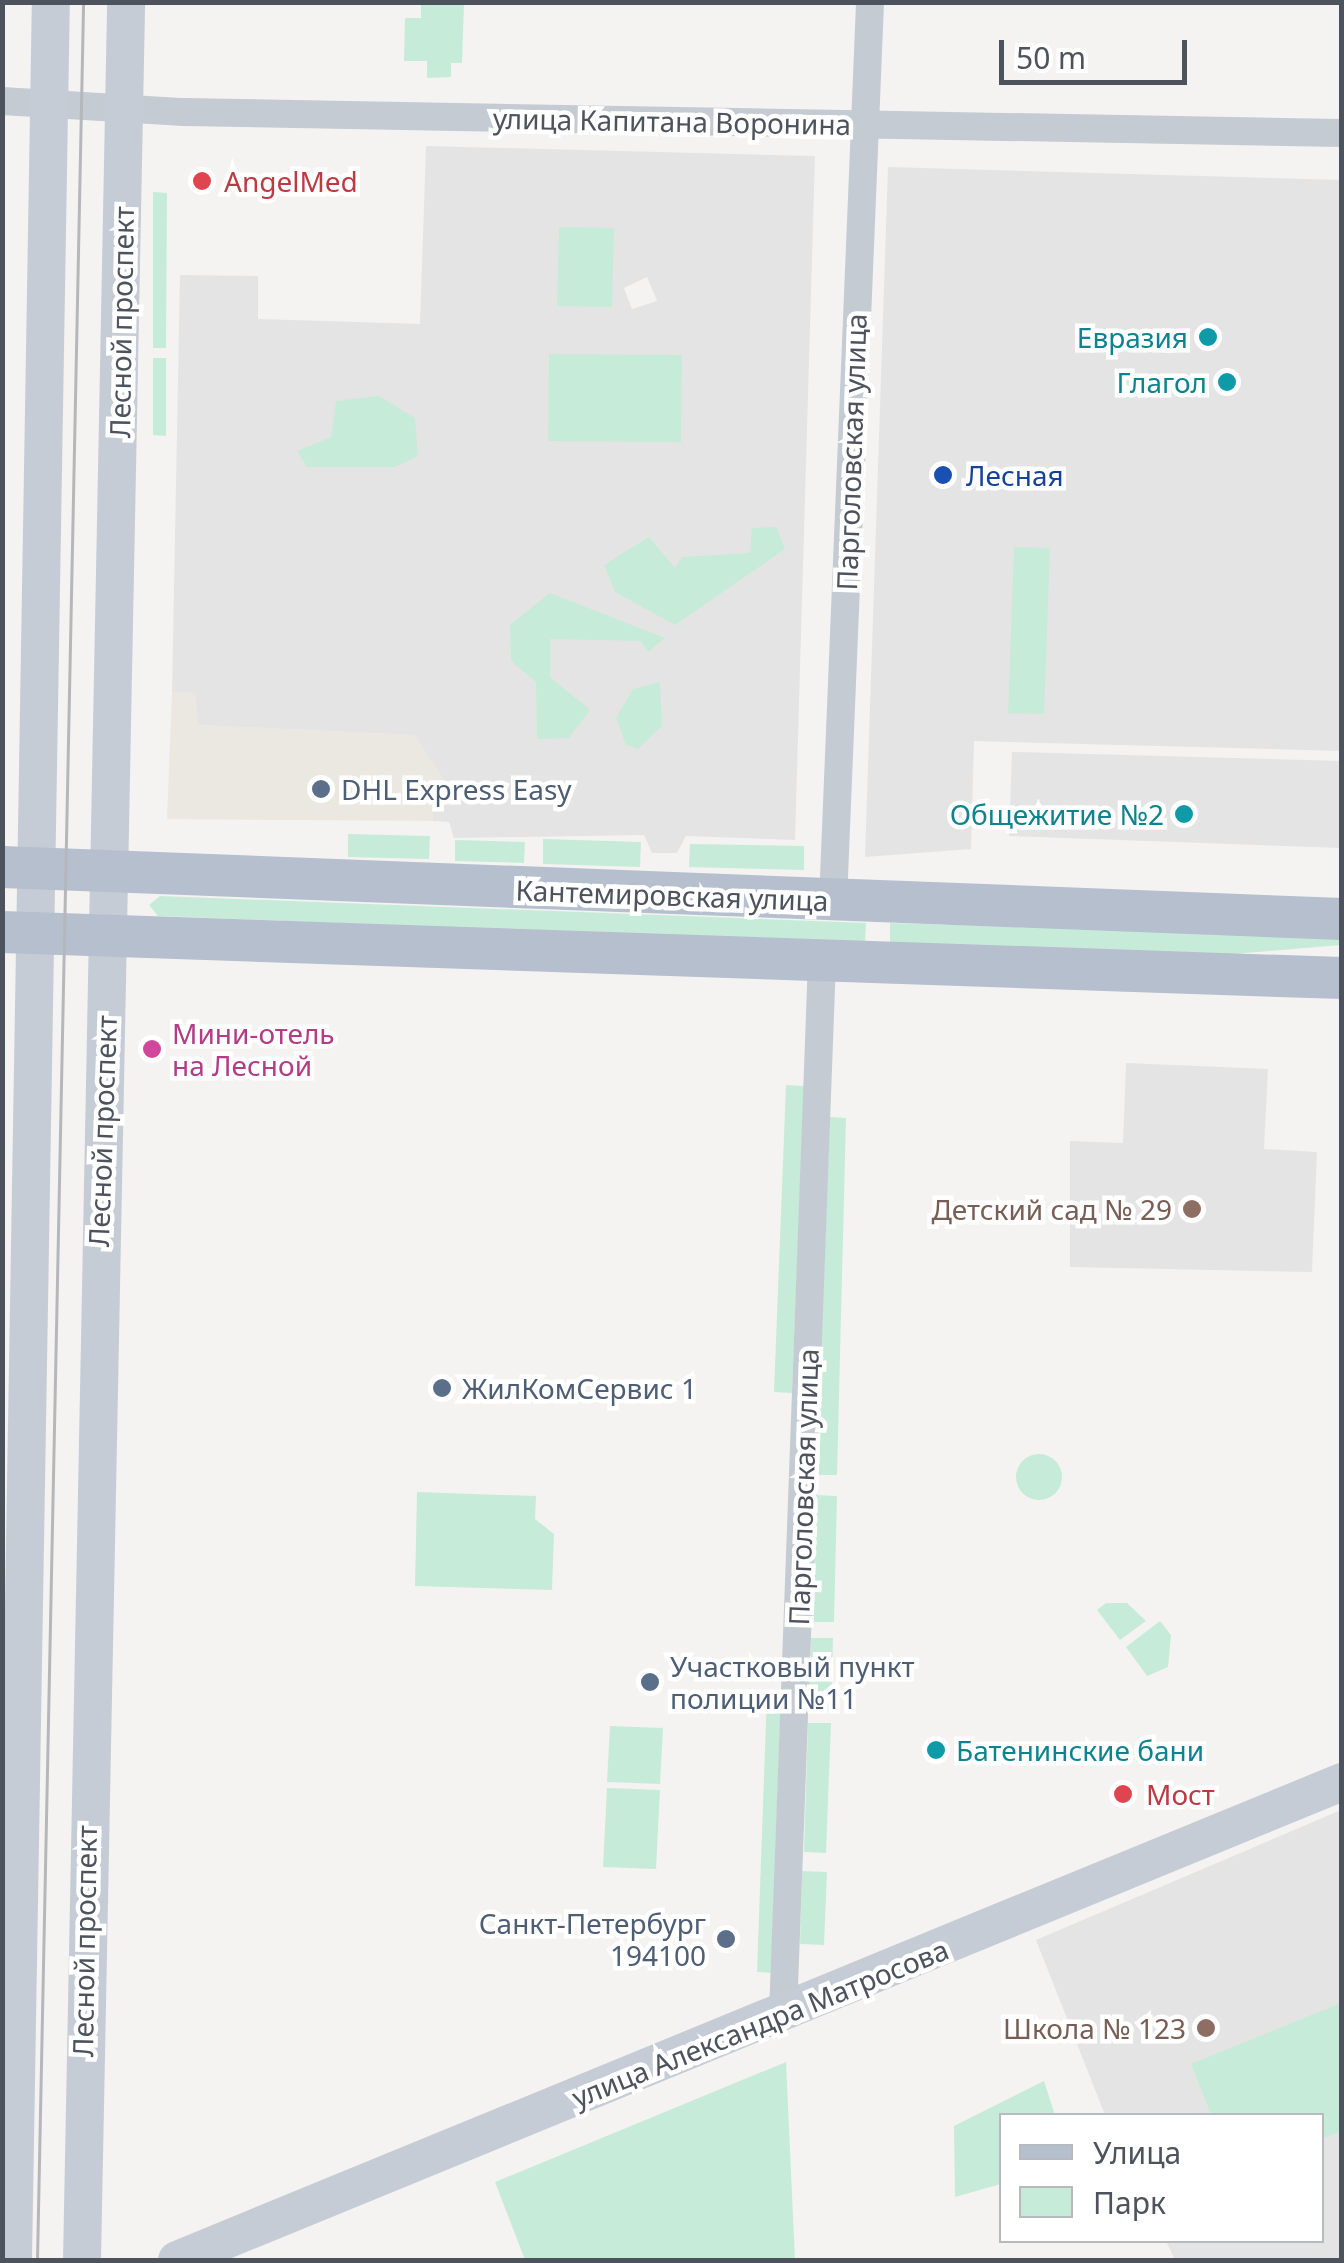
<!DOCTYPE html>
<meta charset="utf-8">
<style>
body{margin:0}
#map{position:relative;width:1344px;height:2263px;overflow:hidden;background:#f4f3f2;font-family:"Noto Sans",sans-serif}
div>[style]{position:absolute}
.commercial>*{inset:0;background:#eae8e0}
.education>*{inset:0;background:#e5e4e4}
.green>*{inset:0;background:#c7ebd9}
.round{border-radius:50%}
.street>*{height:28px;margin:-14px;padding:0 14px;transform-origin:14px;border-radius:14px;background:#c5cbd2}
.secondary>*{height:38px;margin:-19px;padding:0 19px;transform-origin:19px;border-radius:19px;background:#c6ccd6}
.primary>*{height:42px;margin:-21px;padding:0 21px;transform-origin:21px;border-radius:21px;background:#b6bfcd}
.tram>*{height:2.5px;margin:-1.25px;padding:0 1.25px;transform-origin:1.25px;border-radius:1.25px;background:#b5b7bb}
.dots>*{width:28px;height:28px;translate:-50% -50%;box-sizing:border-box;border:5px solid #fff;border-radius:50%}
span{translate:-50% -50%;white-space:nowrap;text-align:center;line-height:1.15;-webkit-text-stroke:9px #fff;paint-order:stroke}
.street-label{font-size:28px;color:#4c535d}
.health-label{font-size:28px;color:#be3a42}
.left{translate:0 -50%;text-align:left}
.culture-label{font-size:28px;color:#0d838f}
.right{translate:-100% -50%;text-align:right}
.transit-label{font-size:28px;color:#164399}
.service-label{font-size:28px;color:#4e5e75}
.hotel-label{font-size:28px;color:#b23c85}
.education-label{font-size:28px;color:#785e54}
.frame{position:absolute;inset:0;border:5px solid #4c535d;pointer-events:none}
.legend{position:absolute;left:999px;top:2113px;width:325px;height:130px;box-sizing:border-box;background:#fff;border:2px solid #b7babe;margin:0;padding:12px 18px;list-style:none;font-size:30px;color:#4c535d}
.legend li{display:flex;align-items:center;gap:20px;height:50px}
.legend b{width:50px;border:2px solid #b7babe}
.scale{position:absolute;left:999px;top:40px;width:188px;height:45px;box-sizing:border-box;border:5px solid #4c535d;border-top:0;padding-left:12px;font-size:30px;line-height:35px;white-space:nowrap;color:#4c535d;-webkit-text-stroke:8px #fff;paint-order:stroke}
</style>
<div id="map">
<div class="commercial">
<i style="clip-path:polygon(172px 692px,195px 693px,199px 725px,414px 735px,450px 789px,450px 806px,433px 806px,433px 821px,167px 819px)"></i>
</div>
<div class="education">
<i style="clip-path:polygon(evenodd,426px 146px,815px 156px,795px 840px,686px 836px,677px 853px,652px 853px,644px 835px,454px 838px,449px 822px,433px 821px,433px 806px,450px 806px,450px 789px,414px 735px,198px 725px,195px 693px,172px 692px,180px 275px,258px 276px,258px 319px,420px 324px,426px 146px,647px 277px,657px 301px,632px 309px,624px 288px,647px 277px)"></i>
<i style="clip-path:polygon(888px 167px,1341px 180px,1341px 751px,974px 741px,971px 849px,865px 857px)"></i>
<i style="clip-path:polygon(1012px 752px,1341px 761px,1341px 848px,1009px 836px)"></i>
<i style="clip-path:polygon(1126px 1063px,1268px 1069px,1264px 1149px,1317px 1152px,1312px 1272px,1070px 1267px,1070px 1141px,1123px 1143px)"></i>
<i style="clip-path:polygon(1341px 1810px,1341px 2260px,1175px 2260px,1166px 2241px,1322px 2240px,1322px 2116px,1105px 2115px,1036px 1940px)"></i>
</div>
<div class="green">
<i style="clip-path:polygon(421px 3px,464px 3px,462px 63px,451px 63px,451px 77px,427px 78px,427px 61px,404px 61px,405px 18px,421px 18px)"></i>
<i style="clip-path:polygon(153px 192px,167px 193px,166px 348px,153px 348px)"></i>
<i style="clip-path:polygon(559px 227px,614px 228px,612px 307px,557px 306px)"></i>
<i style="clip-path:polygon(549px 354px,682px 355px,681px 442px,548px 441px)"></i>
<i style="clip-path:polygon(153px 358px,166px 358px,166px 436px,153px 435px)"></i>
<i style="clip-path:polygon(379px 396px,415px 418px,418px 456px,395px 467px,307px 467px,297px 451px,331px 437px,336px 401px)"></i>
<i style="clip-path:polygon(776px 527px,785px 549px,675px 625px,615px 592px,604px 565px,649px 537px,675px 568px,682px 557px,750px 553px,752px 528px)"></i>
<i style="clip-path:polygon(1014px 547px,1050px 548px,1044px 714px,1008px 713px)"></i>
<i style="clip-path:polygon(550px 593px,665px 638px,648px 652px,641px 641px,550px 639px,550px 677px,590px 710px,569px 738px,537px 739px,536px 682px,511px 661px,510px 625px)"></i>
<i style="clip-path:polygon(660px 682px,662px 726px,638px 749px,626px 745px,616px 718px,633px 689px)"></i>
<i style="clip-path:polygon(348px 834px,430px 836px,429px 859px,348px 857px)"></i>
<i style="clip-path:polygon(543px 839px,641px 842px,640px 867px,543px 864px)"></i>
<i style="clip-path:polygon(455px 840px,525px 842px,524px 863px,455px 861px)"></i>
<i style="clip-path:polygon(690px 844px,804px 846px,804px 870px,689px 867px)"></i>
<i style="clip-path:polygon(160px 896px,866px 923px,865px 943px,158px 916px,149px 905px)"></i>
<i style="clip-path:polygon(890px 923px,1342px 936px,1341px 945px,1222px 955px,890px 944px)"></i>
<i style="clip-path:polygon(786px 1085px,804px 1086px,792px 1393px,774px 1392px)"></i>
<i style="clip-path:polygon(830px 1117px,846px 1118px,837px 1475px,816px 1475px)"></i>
<i class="round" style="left:1016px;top:1454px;width:46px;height:46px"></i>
<i style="clip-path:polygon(417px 1492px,536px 1496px,535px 1519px,554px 1534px,552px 1590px,415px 1586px)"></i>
<i style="clip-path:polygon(816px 1495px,837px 1496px,834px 1622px,811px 1622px)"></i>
<i style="clip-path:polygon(1106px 1603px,1127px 1603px,1146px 1621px,1120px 1640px,1097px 1610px)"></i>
<i style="clip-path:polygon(1160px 1621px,1171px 1635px,1168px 1667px,1147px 1676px,1126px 1647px)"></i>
<i style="clip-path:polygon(811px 1638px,833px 1638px,831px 1713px,808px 1712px)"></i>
<i style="clip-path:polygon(767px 1694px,781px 1694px,771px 1973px,757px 1972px)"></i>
<i style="clip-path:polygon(808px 1723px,831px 1723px,826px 1853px,804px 1852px)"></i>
<i style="clip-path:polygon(610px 1726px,663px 1728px,660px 1784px,607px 1782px)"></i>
<i style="clip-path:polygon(607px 1788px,660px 1790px,656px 1869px,603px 1867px)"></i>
<i style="clip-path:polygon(802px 1871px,827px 1872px,824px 1945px,800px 1944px)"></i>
<i style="clip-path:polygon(1341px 2003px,1341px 2131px,1322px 2139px,1322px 2116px,1211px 2115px,1191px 2064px)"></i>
<i style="clip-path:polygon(786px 2062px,795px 2260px,525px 2260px,495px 2182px)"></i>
<i style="clip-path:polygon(1044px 2081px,1055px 2115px,1002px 2116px,1001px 2184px,955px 2197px,954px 2126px)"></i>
</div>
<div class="street">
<i style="left:2px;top:101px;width:182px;rotate:3.5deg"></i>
<i style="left:184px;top:112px;width:1158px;rotate:1.04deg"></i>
<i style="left:833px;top:901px;width:900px;rotate:-87.64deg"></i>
<i style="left:783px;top:2014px;width:1055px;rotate:-87.88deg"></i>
</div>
<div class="secondary">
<i style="left:13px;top:2260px;width:2258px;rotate:-89.04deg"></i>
<i style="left:82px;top:2260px;width:2258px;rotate:-88.88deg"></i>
<i style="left:177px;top:2260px;width:1259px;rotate:-22.31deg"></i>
</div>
<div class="primary">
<i style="left:2px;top:867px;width:1341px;rotate:2.22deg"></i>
<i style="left:2px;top:932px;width:1341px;rotate:1.97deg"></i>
</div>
<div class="tram">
<i style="left:37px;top:2260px;width:2258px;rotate:-88.83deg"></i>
</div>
<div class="dots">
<i style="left:202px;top:181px;background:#e0444e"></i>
<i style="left:1208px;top:337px;background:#0f9aa8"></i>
<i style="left:1227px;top:382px;background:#0f9aa8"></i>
<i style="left:943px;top:475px;background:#1a4fb4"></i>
<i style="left:321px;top:789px;background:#5c6f8a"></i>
<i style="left:1184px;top:814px;background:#0f9aa8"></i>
<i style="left:152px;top:1049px;background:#d1479c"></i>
<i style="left:1192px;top:1209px;background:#8d6e63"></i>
<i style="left:442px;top:1388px;background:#5c6f8a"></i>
<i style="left:650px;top:1682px;background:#5c6f8a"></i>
<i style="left:936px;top:1750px;background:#0f9aa8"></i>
<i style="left:1123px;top:1794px;background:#e0444e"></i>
<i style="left:726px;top:1939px;background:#5c6f8a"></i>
<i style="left:1206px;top:2028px;background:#8d6e63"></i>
</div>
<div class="street-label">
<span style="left:672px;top:121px;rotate:1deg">улица Капитана Воронина</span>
<span style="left:121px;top:322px;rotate:-89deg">Лесной проспект</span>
<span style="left:851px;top:452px;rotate:-88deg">Парголовская улица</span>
<span style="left:672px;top:895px;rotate:2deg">Кантемировская улица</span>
<span style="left:102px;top:1131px;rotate:-88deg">Лесной проспект</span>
<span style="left:803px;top:1487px;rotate:-88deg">Парголовская улица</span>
<span style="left:84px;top:1941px;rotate:-89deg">Лесной проспект</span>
<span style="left:760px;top:2023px;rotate:-22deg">улица Александра Матросова</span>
</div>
<div class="health-label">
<span class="left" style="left:224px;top:181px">AngelMed</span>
<span class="left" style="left:1146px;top:1794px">Мост</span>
</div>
<div class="culture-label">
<span class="right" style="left:1188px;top:337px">Евразия</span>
<span class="right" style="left:1207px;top:382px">Глагол</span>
<span class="right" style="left:1164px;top:814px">Общежитие №2</span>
<span class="left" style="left:956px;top:1750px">Батенинские бани</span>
</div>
<div class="transit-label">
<span class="left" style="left:966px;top:475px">Лесная</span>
</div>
<div class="service-label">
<span class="left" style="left:341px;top:789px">DHL Express Easy</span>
<span class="left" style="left:462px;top:1388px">ЖилКомСервис 1</span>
<span class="left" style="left:670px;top:1682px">Участковый пункт<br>полиции №11</span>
<span class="right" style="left:706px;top:1939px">Санкт-Петербург<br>194100</span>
</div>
<div class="hotel-label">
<span class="left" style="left:172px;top:1049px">Мини-отель<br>на Лесной</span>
</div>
<div class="education-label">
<span class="right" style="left:1172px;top:1209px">Детский сад № 29</span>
<span class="right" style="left:1186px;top:2028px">Школа № 123</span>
</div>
<div class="frame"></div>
<ul class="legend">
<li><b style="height:12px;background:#b6bfcd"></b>Улица</li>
<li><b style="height:28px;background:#c7ebd9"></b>Парк</li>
</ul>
<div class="scale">50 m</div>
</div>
